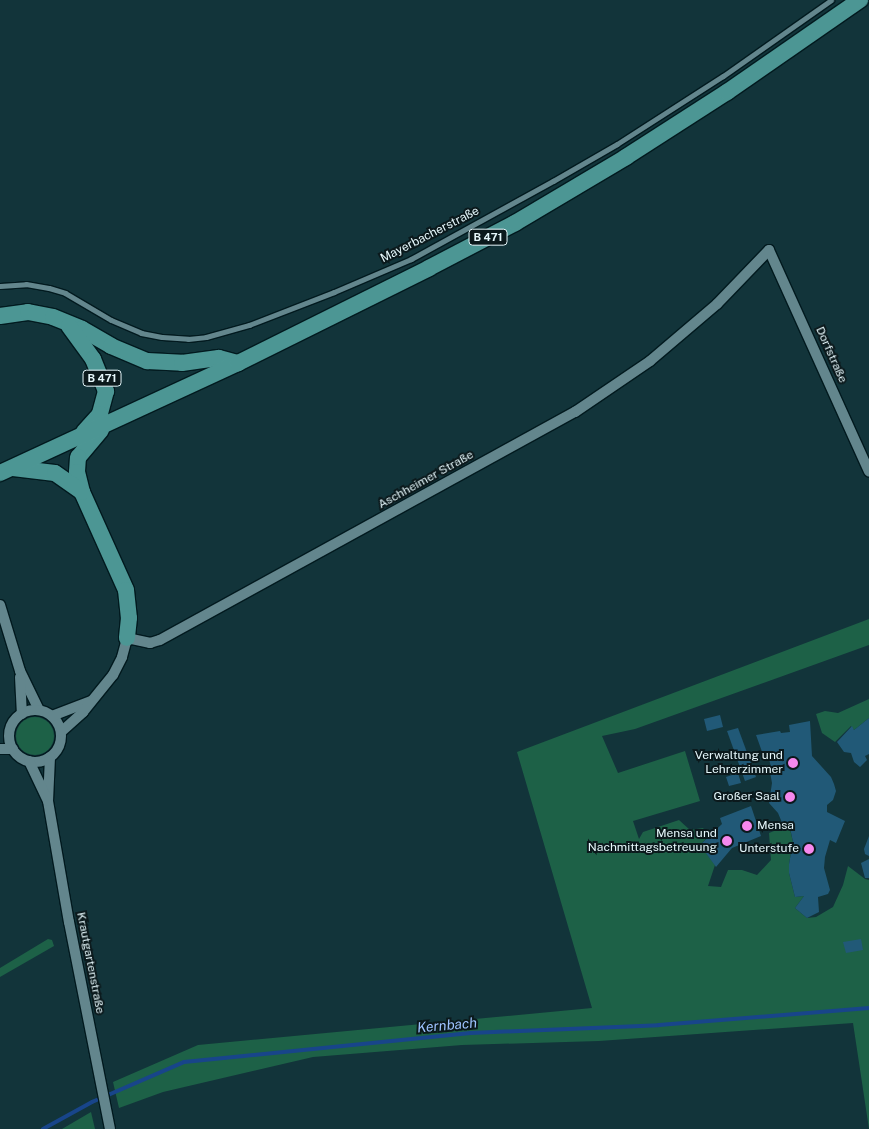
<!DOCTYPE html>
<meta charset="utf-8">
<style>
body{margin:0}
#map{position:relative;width:869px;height:1129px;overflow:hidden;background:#12343a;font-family:"Public Sans",sans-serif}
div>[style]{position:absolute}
.green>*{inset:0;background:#1d6147}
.round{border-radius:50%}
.stream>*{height:4px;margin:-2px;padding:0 2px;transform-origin:2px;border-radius:2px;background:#18458a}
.building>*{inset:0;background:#215977}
.roads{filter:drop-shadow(1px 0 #021a1f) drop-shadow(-1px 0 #021a1f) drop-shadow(0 1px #021a1f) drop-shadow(0 -1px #021a1f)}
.lane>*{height:5px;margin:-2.5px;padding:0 2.5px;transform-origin:2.5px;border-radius:2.5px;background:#63868d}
.street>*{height:10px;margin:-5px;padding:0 5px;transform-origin:5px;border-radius:5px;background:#63868d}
.street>.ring{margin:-5px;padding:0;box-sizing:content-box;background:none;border:10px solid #63868d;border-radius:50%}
.primary>*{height:16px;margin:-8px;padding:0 8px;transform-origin:8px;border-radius:8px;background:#4c9694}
.dots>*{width:14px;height:14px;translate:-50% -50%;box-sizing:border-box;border:2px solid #0b191c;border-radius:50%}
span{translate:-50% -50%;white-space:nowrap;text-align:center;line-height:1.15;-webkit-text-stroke:4px #0b191c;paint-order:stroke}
.shield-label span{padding:1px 4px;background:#0b191c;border:1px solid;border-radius:4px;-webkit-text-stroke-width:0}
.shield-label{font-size:11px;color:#e6f8fc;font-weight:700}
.street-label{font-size:12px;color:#e6f8fc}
.poi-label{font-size:12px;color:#e6f8fc}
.right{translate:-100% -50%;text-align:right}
.left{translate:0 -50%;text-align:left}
.water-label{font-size:14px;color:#9dc2fe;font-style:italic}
</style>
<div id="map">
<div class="green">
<i style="clip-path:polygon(869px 619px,869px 645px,635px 729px,602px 736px,618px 773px,685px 751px,700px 801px,633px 821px,639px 839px,643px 832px,679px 820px,690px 830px,703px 828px,709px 836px,700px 845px,715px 865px,708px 886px,721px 887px,728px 870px,742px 870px,757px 875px,771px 860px,769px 833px,789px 825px,793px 842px,789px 864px,789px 873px,795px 897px,804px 896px,795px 908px,807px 918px,816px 917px,833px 907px,843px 885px,848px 866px,865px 879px,869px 880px,869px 1129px,853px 1023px,599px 1041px,462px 1045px,313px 1057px,163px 1092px,119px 1108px,113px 1082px,198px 1045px,592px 1008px,517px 752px)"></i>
<i style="clip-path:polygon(869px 699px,869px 718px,854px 730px,851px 726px,835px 742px,822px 733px,816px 714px,825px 711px,838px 713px)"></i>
<i class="round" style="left:16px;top:717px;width:38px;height:38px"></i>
<i style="clip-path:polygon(48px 939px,52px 940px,54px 946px,0 977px,0 968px)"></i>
<i style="clip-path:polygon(91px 1112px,95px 1129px,62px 1129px)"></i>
</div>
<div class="stream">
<i style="left:43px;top:1129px;width:56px;rotate:-28.9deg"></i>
<i style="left:92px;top:1102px;width:100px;rotate:-23.5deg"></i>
<i style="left:184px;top:1062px;width:288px;rotate:-5.8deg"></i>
<i style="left:471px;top:1033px;width:188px;rotate:-2.4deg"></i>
<i style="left:659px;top:1025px;width:211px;rotate:-4.6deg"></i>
</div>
<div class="building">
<i style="clip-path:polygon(720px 715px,723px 727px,707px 731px,704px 719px)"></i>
<i style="clip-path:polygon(869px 718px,869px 754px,865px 756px,867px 760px,860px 767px,854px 762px,851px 753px,844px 752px,837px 742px,852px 726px,854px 730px)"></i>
<i style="clip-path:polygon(810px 721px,812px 756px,831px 777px,834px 784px,836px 791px,833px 800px,827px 805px,827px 812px,845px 821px,836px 843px,830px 840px,825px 857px,824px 868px,830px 890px,828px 894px,818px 897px,819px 912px,807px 918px,795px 908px,804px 896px,795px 897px,789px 873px,789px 864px,793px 842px,789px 823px,783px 825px,778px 813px,769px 803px,772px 783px,769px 767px,771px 767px,769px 759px,765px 760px,756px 735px,780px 731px,781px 733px,790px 732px,789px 725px)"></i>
<i style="clip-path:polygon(738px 728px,756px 777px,745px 781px,727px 731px)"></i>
<i style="clip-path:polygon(738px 773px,741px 783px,729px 786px,726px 777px)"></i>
<i style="clip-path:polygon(751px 806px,761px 836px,732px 848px,716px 867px,700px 845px,722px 824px,720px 818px)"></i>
<i style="clip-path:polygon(869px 836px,869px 856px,865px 854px,864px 849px)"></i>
<i style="clip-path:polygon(869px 859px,869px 878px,865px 878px,861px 863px)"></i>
<i style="clip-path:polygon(861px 939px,863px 950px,846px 953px,843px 942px)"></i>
</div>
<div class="roads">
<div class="lane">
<i style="left:0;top:286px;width:26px;rotate:-4deg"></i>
<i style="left:26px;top:284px;width:23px;rotate:10deg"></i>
<i style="left:49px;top:288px;width:17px;rotate:17deg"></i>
<i style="left:65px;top:293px;width:53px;rotate:30.4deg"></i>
<i style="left:111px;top:320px;width:33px;rotate:23deg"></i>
<i style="left:141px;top:333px;width:21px;rotate:11deg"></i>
<i style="left:162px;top:337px;width:26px;rotate:4deg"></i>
<i style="left:188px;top:339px;width:18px;rotate:-6deg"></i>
<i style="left:206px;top:337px;width:45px;rotate:-15.6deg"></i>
<i style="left:249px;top:325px;width:91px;rotate:-21.2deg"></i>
<i style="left:334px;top:292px;width:84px;rotate:-23.2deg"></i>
<i style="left:411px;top:259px;width:162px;rotate:-28.8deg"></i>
<i style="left:553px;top:181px;width:74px;rotate:-30deg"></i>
<i style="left:617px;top:144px;width:126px;rotate:-32.7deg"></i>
<i style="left:723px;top:76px;width:132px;rotate:-35.1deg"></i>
</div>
<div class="street">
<i style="left:0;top:605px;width:69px;rotate:73.1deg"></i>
<i style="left:20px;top:671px;width:43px;rotate:64deg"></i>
<i style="left:20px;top:677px;width:37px;rotate:87deg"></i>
<i class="ring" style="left:9px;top:710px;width:42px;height:42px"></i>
<i style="left:52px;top:716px;width:42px;rotate:-21deg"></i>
<i style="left:61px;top:732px;width:30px;rotate:-42deg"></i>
<i style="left:83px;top:712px;width:48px;rotate:-51deg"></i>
<i style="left:113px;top:675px;width:20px;rotate:-63deg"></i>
<i style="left:122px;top:657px;width:20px;rotate:-75deg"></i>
<i style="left:127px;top:638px;width:24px;rotate:12deg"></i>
<i style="left:150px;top:643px;width:10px;rotate:-17deg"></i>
<i style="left:160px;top:640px;width:474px;rotate:-28.8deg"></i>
<i style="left:575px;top:412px;width:91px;rotate:-34.2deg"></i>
<i style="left:650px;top:361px;width:88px;rotate:-40.4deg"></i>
<i style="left:717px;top:304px;width:75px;rotate:-46.1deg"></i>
<i style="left:769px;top:250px;width:243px;rotate:65.7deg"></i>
<i style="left:0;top:749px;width:13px"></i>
<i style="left:50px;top:757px;width:44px;rotate:92.6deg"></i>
<i style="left:48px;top:801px;width:123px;rotate:80.2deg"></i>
<i style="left:69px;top:922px;width:211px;rotate:78.8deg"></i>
<i style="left:29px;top:761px;width:44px;rotate:64.6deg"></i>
</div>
<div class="primary">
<i style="left:0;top:316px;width:28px;rotate:-8deg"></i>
<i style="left:28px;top:312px;width:25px;rotate:11deg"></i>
<i style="left:53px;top:317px;width:31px;rotate:22deg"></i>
<i style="left:82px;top:329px;width:34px;rotate:30deg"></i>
<i style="left:111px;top:346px;width:39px;rotate:23deg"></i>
<i style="left:147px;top:361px;width:35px;rotate:3deg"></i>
<i style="left:182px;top:363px;width:37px;rotate:-8deg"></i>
<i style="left:219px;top:358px;width:20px;rotate:15deg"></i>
<i style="left:69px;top:326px;width:41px;rotate:54deg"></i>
<i style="left:93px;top:359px;width:35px;rotate:68deg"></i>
<i style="left:106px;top:391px;width:24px;rotate:105deg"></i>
<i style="left:100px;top:414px;width:24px;rotate:132deg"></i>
<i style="left:101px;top:430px;width:35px;rotate:130deg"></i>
<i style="left:78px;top:457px;width:15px;rotate:94deg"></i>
<i style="left:77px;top:472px;width:21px;rotate:76deg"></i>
<i style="left:82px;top:492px;width:107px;rotate:65.8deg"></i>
<i style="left:126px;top:590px;width:28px;rotate:84deg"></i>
<i style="left:129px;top:618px;width:20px;rotate:96deg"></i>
<i style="left:13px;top:468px;width:42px;rotate:6.8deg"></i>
<i style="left:55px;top:473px;width:33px;rotate:35deg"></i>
<i style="left:0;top:473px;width:262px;rotate:-24.8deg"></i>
<i style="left:238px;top:363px;width:213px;rotate:-26.4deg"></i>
<i style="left:429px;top:268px;width:97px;rotate:-27.6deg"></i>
<i style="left:515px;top:223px;width:129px;rotate:-30.7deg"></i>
<i style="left:626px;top:157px;width:120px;rotate:-32.8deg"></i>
<i style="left:727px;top:92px;width:162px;rotate:-34.7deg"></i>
</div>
</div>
<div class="dots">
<i style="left:793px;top:763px;background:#f688ed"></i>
<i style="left:790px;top:797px;background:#f688ed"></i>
<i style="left:747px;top:826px;background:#f688ed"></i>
<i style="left:727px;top:841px;background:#f688ed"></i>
<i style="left:809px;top:849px;background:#f688ed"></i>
</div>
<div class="shield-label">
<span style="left:488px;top:237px">B 471</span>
<span style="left:102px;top:378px">B 471</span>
</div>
<div class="street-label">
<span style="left:430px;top:235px;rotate:-27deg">Mayerbacherstraße</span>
<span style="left:831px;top:355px;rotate:66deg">Dorfstraße</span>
<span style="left:426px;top:480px;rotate:-29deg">Aschheimer Straße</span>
<span style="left:90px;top:963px;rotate:79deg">Krautgartenstraße</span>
</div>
<div class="poi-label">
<span class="right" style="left:783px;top:763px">Verwaltung und<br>Lehrerzimmer</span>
<span class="right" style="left:780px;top:797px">Großer Saal</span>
<span class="left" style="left:757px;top:826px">Mensa</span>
<span class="right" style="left:717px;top:841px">Mensa und<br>Nachmittagsbetreuung</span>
<span class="right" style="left:799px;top:849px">Unterstufe</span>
</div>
<div class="water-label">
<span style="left:447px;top:1025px;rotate:-5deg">Kernbach</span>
</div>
</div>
